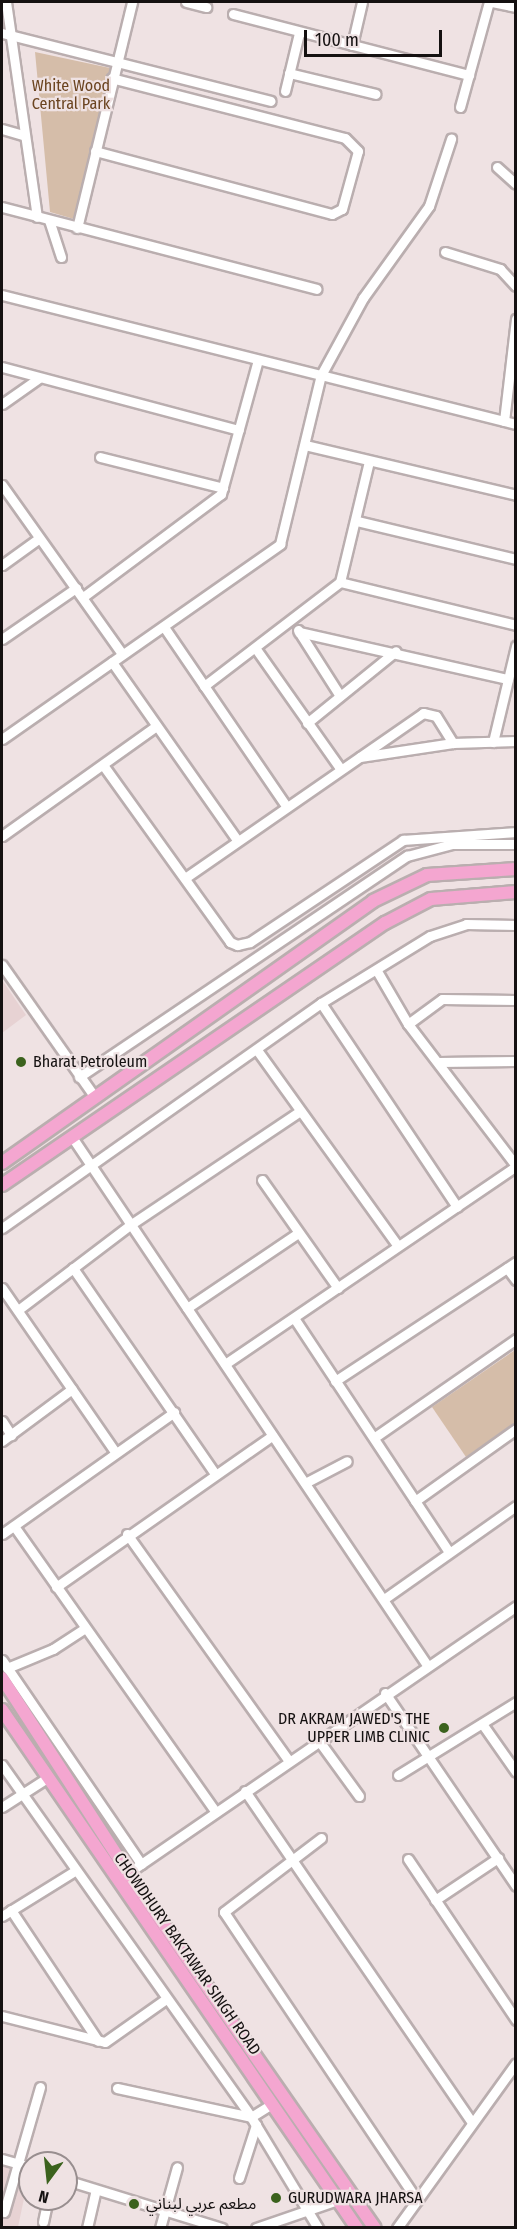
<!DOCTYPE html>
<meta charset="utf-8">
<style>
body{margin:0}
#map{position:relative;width:517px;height:2229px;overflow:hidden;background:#efe2e3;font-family:"Fira Sans Condensed","Noto Sans Arabic",sans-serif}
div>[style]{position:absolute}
.built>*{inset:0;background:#e7d2d3}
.green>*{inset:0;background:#d5bda9}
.roads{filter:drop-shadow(2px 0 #baaeaf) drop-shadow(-2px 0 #baaeaf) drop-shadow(0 2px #baaeaf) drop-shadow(0 -2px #baaeaf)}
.minor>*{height:9px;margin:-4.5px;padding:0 4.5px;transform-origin:4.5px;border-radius:4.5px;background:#fff}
.major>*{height:12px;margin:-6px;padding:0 6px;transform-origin:6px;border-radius:6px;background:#f4a6d0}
.dots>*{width:16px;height:16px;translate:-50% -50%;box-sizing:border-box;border:3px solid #efe2e3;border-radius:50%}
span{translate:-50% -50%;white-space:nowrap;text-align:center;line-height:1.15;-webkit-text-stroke:4.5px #efe2e3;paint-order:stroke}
.park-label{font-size:16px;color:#6b4420}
.poi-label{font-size:16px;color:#151111}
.left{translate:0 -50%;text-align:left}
.right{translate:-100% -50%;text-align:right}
.street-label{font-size:16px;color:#151111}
.frame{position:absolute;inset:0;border:3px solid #151111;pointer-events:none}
.north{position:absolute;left:18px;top:2151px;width:60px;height:60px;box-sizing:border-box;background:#efe2e3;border:2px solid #988e8f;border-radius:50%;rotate:195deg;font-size:16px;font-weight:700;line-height:24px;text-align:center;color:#151111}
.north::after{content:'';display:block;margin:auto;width:21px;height:27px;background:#3b621d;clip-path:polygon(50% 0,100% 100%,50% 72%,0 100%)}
.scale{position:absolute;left:304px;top:30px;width:138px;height:27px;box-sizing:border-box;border:3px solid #151111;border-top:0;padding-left:8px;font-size:18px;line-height:21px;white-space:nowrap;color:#151111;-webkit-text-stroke:4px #efe2e3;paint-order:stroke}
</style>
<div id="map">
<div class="built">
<i style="clip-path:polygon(2px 980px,26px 1015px,2px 1033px)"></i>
<i style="clip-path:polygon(2px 2162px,30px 2170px,18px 2227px,2px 2227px)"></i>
</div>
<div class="green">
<i style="clip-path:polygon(35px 52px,110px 68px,74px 219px,50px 212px)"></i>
<i style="clip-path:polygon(515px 1350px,515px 1423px,466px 1457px,432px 1407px)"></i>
</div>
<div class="roads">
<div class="minor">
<i style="left:6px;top:2px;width:217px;rotate:81.8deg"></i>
<i style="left:186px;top:2px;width:21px;rotate:14deg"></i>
<i style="left:492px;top:2px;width:25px;rotate:12deg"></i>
<i style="left:233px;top:14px;width:244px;rotate:14.5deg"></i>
<i style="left:2px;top:33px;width:277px;rotate:14.2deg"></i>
<i style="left:352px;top:45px;width:44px;rotate:-76.9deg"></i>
<i style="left:289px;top:73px;width:89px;rotate:13.6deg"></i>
<i style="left:285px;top:91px;width:60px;rotate:-76.4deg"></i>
<i style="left:460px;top:107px;width:109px;rotate:-74.6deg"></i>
<i style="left:2px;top:129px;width:22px;rotate:16deg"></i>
<i style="left:95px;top:151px;width:245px;rotate:14.9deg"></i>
<i style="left:332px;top:214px;width:11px;rotate:-27deg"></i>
<i style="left:342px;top:209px;width:60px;rotate:-74.6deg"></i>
<i style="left:358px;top:151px;width:18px;rotate:-135deg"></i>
<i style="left:345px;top:138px;width:241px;rotate:-165.6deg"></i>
<i style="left:497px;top:167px;width:25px;rotate:42deg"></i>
<i style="left:2px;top:207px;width:325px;rotate:14.6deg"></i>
<i style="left:49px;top:220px;width:39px;rotate:72deg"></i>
<i style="left:77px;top:228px;width:233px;rotate:-76.3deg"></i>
<i style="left:445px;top:252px;width:58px;rotate:17.2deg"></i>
<i style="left:500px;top:269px;width:23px;rotate:47deg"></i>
<i style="left:2px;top:295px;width:530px;rotate:14.09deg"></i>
<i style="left:2px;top:367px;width:245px;rotate:14.9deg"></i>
<i style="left:2px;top:404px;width:45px;rotate:-35.1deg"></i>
<i style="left:504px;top:421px;width:103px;rotate:-83.3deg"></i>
<i style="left:305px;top:445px;width:217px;rotate:13.3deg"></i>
<i style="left:100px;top:457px;width:127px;rotate:14.1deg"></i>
<i style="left:2px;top:485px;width:207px;rotate:54.6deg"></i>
<i style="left:357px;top:521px;width:163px;rotate:13.4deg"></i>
<i style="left:2px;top:565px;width:44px;rotate:-35.8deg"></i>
<i style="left:340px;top:582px;width:181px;rotate:13.7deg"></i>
<i style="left:83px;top:597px;width:172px;rotate:-36.7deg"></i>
<i style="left:221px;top:494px;width:139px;rotate:-74.6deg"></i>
<i style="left:164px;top:627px;width:217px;rotate:55.7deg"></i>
<i style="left:298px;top:630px;width:78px;rotate:57.5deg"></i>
<i style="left:299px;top:632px;width:214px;rotate:12.7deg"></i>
<i style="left:2px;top:639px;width:90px;rotate:-34.6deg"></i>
<i style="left:256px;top:649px;width:146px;rotate:54.8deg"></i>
<i style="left:112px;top:662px;width:218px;rotate:54.9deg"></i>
<i style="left:204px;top:686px;width:171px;rotate:-37.4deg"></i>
<i style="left:340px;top:582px;width:124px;rotate:-76.5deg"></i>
<i style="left:307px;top:723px;width:114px;rotate:-39deg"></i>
<i style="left:2px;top:739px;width:340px;rotate:-35deg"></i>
<i style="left:280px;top:544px;width:174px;rotate:-76.4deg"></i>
<i style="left:321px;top:375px;width:88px;rotate:-61.4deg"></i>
<i style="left:363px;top:298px;width:113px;rotate:-54.3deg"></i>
<i style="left:429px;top:206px;width:71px;rotate:-71.8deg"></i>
<i style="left:493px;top:742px;width:99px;rotate:-76.5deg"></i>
<i style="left:360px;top:757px;width:94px;rotate:-8.6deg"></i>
<i style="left:453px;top:743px;width:63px;rotate:-1.8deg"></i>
<i style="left:103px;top:765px;width:218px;rotate:54.3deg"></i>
<i style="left:230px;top:942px;width:8px;rotate:23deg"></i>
<i style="left:237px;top:945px;width:13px;rotate:-13deg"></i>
<i style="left:250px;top:942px;width:184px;rotate:-33.7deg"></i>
<i style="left:403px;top:840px;width:113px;rotate:-4deg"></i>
<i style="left:2px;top:836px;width:189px;rotate:-35.5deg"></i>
<i style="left:185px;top:878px;width:290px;rotate:-34.7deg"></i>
<i style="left:423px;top:713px;width:13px;rotate:13deg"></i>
<i style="left:436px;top:716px;width:32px;rotate:58deg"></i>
<i style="left:2px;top:965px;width:160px;rotate:54.9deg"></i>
<i style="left:377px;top:971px;width:61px;rotate:59.7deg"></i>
<i style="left:408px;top:1024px;width:178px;rotate:52.7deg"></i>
<i style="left:321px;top:1003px;width:245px;rotate:56.3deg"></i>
<i style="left:408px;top:1024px;width:42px;rotate:-36.3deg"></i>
<i style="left:442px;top:999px;width:74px;rotate:0.8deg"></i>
<i style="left:257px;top:1050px;width:241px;rotate:54.3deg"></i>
<i style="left:439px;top:1062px;width:77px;rotate:-0.7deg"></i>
<i style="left:79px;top:1077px;width:396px;rotate:-34deg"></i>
<i style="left:407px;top:856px;width:47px;rotate:-14.9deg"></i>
<i style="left:452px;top:844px;width:64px"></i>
<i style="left:72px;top:1137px;width:636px;rotate:56.09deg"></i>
<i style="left:262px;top:1180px;width:132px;rotate:54.9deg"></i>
<i style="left:2px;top:1228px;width:390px;rotate:-35.2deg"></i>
<i style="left:321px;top:1003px;width:128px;rotate:-31.6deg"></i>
<i style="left:430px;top:936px;width:38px;rotate:-18deg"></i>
<i style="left:466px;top:924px;width:50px;rotate:1.1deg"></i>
<i style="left:73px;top:1268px;width:250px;rotate:55.4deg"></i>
<i style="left:507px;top:1268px;width:15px;rotate:53deg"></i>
<i style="left:2px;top:1288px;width:199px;rotate:55.4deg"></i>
<i style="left:187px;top:1308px;width:134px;rotate:-34deg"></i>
<i style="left:18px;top:1310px;width:141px;rotate:-37.2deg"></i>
<i style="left:130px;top:1225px;width:203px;rotate:-33.8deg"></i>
<i style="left:294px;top:1318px;width:281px;rotate:56.5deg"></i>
<i style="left:225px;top:1364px;width:352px;rotate:-34.2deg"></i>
<i style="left:335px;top:1381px;width:217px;rotate:-33.3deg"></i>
<i style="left:2px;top:1421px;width:17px;rotate:57deg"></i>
<i style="left:375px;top:1437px;width:172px;rotate:-34.8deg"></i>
<i style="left:2px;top:1441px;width:87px;rotate:-36.6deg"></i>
<i style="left:305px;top:1483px;width:47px;rotate:-27.6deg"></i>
<i style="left:415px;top:1501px;width:124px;rotate:-35.5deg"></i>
<i style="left:14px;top:1526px;width:350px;rotate:54.8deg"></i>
<i style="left:2px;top:1534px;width:211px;rotate:-35.3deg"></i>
<i style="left:127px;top:1534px;width:279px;rotate:54.5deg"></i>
<i style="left:56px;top:1587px;width:264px;rotate:-35deg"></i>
<i style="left:384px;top:1599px;width:161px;rotate:-35.2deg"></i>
<i style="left:2px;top:1660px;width:247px;rotate:55.7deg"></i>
<i style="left:7px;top:1668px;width:50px;rotate:-22.4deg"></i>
<i style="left:53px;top:1649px;width:38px;rotate:-33deg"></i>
<i style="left:385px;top:1693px;width:233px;rotate:55.8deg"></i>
<i style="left:483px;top:1725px;width:57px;rotate:54.9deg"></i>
<i style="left:319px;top:1741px;width:68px;rotate:54deg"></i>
<i style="left:2px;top:1765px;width:431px;rotate:54.7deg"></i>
<i style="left:251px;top:2117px;width:130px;rotate:58.9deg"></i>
<i style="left:398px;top:1775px;width:139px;rotate:-31.7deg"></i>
<i style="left:245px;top:1791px;width:402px;rotate:55.6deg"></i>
<i style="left:2px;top:1807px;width:54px;rotate:-32.8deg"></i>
<i style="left:321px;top:1838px;width:122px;rotate:142.7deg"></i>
<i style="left:224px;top:1912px;width:347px;rotate:56.2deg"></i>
<i style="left:408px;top:1859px;width:194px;rotate:56.1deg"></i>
<i style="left:125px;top:1875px;width:475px;rotate:-34.5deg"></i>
<i style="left:435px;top:1900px;width:76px;rotate:-33.7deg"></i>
<i style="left:11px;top:1910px;width:157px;rotate:56.4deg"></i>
<i style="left:2px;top:1916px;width:84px;rotate:-31.8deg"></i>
<i style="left:2px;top:2016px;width:106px;rotate:14.2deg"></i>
<i style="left:105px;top:2042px;width:75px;rotate:-35.2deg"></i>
<i style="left:117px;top:2088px;width:137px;rotate:12.2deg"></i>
<i style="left:251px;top:2117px;width:25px;rotate:-32deg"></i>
<i style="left:2px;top:2159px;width:29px;rotate:16deg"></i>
<i style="left:239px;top:2178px;width:56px;rotate:-72.2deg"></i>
<i style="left:66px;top:2180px;width:163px;rotate:17.1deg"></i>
<i style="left:4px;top:2212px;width:130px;rotate:-73.9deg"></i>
<i style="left:43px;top:2222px;width:24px;rotate:-78deg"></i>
<i style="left:87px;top:2228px;width:37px;rotate:-77deg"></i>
<i style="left:160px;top:2228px;width:63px;rotate:-74.4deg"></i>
<i style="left:256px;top:2228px;width:87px;rotate:-18.9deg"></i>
<i style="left:397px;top:2228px;width:203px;rotate:-54.2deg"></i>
</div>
<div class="major">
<i style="left:2px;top:1163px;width:454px;rotate:-35.2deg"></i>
<i style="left:373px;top:901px;width:60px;rotate:-25.7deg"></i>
<i style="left:427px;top:875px;width:89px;rotate:-3.9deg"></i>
<i style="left:2px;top:1185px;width:464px;rotate:-34.4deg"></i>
<i style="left:385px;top:923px;width:52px;rotate:-27.6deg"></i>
<i style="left:431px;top:899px;width:85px;rotate:-4.7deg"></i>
<i style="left:2px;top:1678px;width:232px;rotate:57.1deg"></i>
<i style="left:128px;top:1873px;width:432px;rotate:55.2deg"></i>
<i style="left:2px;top:1710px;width:628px;rotate:55.58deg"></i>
</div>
</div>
<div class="dots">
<i style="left:21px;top:1062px;background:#3b621d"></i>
<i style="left:444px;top:1728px;background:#3b621d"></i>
<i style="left:276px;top:2198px;background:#3b621d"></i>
<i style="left:134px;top:2204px;background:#3b621d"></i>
</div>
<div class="park-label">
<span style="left:71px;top:95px">White Wood<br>Central Park</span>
</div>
<div class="poi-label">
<span class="left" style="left:33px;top:1062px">Bharat Petroleum</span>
<span class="right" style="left:430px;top:1728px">DR AKRAM JAWED'S THE<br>UPPER LIMB CLINIC</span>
<span class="left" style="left:288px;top:2198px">GURUDWARA JHARSA</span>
<span class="left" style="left:146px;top:2204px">مطعم عربي لبناني</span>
</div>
<div class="street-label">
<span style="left:187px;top:1954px;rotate:55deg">CHOWDHURY BAKTAWAR SINGH ROAD</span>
</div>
<div class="frame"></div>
<div class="north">N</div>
<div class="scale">100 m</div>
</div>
